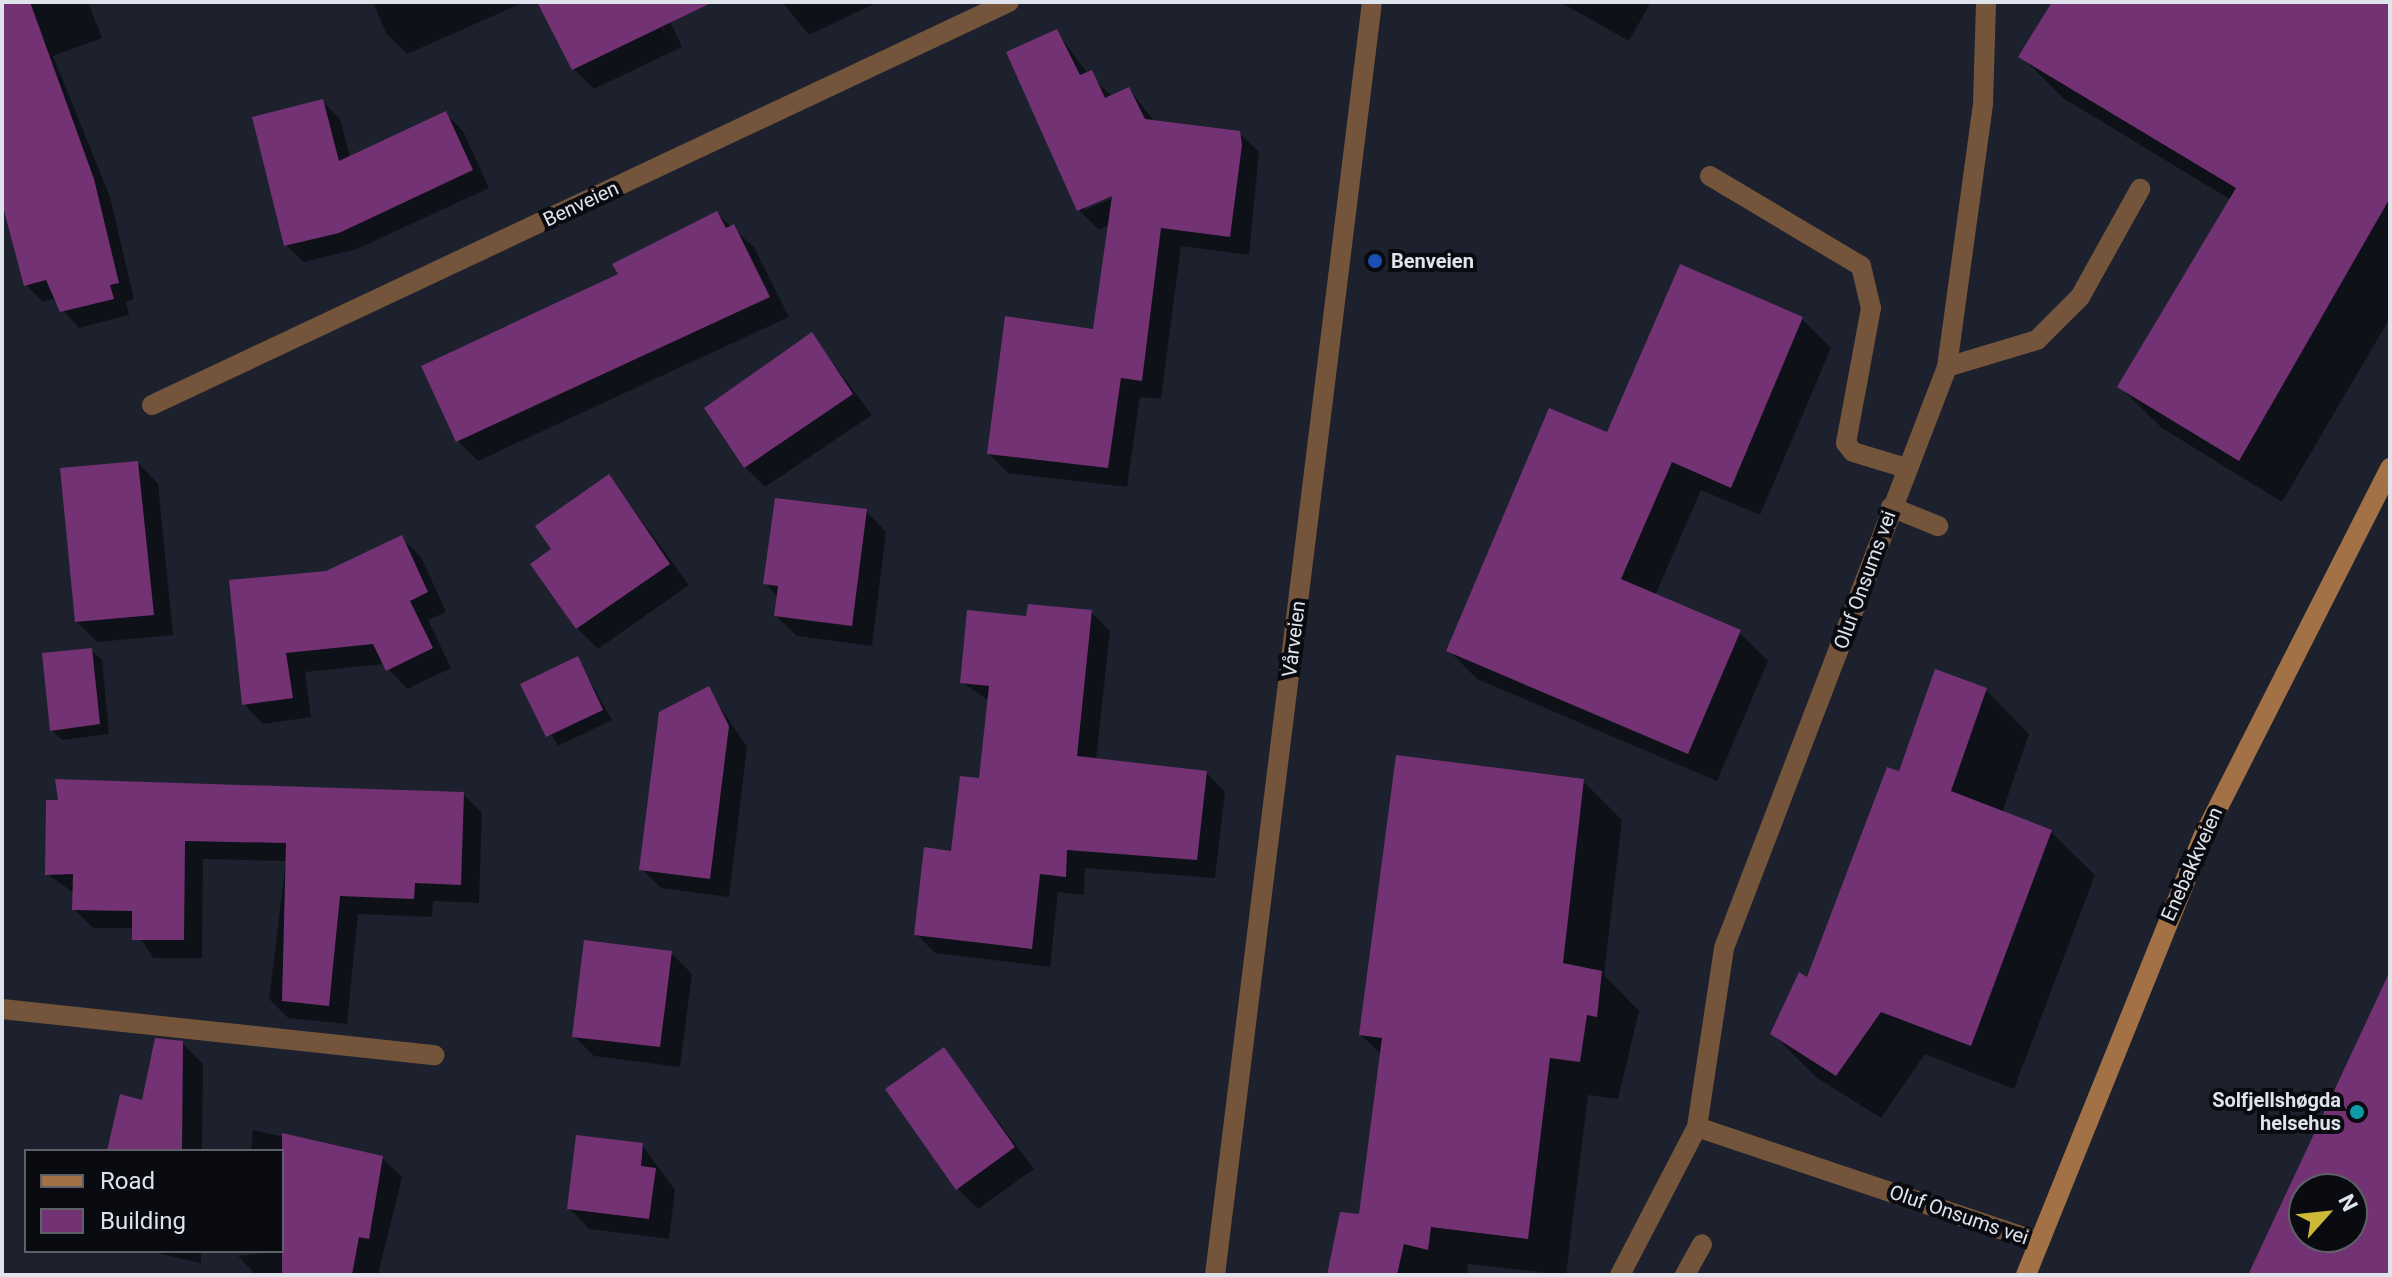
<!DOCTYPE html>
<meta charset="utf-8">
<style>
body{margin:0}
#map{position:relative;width:2392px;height:1277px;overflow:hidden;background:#1c212d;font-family:Roboto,sans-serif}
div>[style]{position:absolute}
.shadow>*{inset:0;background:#0007}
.building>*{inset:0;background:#733274}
.service>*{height:20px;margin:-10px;padding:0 10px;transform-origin:10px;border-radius:10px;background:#74553b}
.minor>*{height:20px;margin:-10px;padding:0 10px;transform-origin:10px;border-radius:10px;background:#74553b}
.tertiary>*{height:20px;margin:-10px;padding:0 10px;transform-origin:10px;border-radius:10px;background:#74553b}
.secondary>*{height:20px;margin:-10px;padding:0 10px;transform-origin:10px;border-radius:10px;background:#a37146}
.dots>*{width:22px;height:22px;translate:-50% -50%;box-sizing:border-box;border:4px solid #090b10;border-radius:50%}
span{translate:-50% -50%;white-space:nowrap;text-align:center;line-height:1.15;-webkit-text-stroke:8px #090b10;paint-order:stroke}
.street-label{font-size:20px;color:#dfe3eb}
.poi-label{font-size:20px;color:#dfe3eb;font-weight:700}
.left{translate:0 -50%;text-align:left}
.right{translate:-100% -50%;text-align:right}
.frame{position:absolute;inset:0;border:4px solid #dfe3eb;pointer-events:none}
.legend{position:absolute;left:24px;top:1149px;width:260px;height:104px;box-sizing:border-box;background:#090b10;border:2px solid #5f6168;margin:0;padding:10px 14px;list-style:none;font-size:24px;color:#dfe3eb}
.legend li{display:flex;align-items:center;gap:16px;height:40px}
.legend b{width:40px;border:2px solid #5f6168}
.north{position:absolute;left:2288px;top:1173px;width:80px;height:80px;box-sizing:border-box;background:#090b10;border:2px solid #5f6168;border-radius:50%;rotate:63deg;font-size:22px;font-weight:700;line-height:32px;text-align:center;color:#dfe3eb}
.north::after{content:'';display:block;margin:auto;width:28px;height:36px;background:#ceb837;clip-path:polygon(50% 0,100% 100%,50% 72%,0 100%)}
</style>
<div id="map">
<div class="shadow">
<i style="clip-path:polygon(2px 2px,88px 2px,102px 38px,53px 56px,110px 197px,134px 299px,126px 302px,129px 315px,79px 328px,53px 299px,43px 302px,26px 285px,2px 133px)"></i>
<i style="clip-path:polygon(373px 2px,525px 2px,407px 54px,386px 33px)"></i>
<i style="clip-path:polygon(540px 2px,649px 2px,666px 36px,654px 2px,661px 2px,682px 47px,594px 89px,574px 69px)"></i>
<i style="clip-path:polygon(782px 2px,878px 2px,809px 35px)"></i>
<i style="clip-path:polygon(1560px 2px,1651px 2px,1629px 41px)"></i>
<i style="clip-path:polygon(2054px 2px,2390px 2px,2390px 318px,2282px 502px,2162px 428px,2120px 387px,2231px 200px,2063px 98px,2021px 56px)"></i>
<i style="clip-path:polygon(evenodd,1057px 32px,1088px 74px,1113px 97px,1129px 89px,1155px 122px,1239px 133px,1259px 152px,1249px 255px,1181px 246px,1161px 399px,1140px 397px,1127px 487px,1008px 473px,989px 454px,1095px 331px,1110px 225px,1099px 230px,1079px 210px,1009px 54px,1057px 32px,1121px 190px,1122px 194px,1085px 210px,1085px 206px,1121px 190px)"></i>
<i style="clip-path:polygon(323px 102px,340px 119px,350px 158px,445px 113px,463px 131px,489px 188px,357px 249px,304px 262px,286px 245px)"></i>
<i style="clip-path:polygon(716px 213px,754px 247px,789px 317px,478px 461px,458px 441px,620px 275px)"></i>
<i style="clip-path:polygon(1802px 319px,1831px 348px,1760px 515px,1701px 490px,1655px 596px,1739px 632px,1768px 661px,1717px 781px,1477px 679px,1448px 650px,1608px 435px)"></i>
<i style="clip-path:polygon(812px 335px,872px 415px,765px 487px,745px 467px)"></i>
<i style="clip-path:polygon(138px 463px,158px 484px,173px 635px,97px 642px,77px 622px)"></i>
<i style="clip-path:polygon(609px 476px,689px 585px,598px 649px,577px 628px,554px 550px)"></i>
<i style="clip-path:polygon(866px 511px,886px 532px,872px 646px,797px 636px,776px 616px,778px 597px,766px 584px)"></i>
<i style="clip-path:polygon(401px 538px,421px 557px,446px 612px,428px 620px,451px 668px,407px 689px,384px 664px,305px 672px,311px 717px,263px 724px,244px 704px,327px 573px)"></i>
<i style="clip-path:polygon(1091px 612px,1110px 631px,1096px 760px,1207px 773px,1225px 792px,1215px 878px,1085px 868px,1084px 895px,1058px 892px,1050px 967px,935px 953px,916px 934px,981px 780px,989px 701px,962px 682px,1028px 618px)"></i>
<i style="clip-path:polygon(91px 650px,102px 660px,109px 734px,62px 740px,52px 730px)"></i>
<i style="clip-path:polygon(577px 658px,612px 720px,558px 746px,523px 685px)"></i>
<i style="clip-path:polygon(708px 689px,747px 747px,729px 897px,661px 888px,642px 869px)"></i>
<i style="clip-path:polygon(1986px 690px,2029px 734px,2002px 813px,2051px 832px,2095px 875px,2014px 1089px,1925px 1054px,1881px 1118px,1816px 1077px,1772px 1033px,1808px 980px,1900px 774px)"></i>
<i style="clip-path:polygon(1583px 781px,1622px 820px,1604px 975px,1639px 1011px,1618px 1099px,1588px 1095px,1566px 1275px,1468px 1264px,1467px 1275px,1329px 1275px,1360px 1216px,1382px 1055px,1361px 1035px)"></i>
<i style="clip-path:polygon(463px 794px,482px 813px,479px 903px,433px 901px,432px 917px,358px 914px,347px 1024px,288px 1018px,269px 999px,286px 861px,203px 859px,202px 958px,153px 958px,134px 928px,93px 928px,74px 909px,74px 893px,47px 874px,48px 802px)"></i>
<i style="clip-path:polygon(671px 953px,692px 974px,680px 1067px,594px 1056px,574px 1036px)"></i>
<i style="clip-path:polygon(182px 1043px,203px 1064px,202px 1151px,109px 1151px)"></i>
<i style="clip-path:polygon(944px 1050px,1034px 1169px,978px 1209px,958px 1189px)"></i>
<i style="clip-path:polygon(253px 1130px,382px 1158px,402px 1177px,378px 1275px,256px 1275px,238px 1256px,282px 1251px,282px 1151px,251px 1151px)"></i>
<i style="clip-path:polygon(642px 1145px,675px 1190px,669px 1239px,589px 1229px,569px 1208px)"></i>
<i style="clip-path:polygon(148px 1251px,201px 1251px,201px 1263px)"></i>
</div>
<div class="building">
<i style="clip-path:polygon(2px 2px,30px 2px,94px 179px,119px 283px,110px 285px,114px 299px,60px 312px,46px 280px,24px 286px,2px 203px)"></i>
<i style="clip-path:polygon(537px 2px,713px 2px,572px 70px)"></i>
<i style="clip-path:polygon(2052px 2px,2390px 2px,2390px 198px,2239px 461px,2117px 387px,2236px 188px,2018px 57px)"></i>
<i style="clip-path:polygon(1057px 29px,1080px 75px,1092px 70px,1105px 98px,1129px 87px,1145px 119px,1240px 131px,1242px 145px,1230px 237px,1161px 228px,1142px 381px,1121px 378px,1108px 468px,987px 454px,1005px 316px,1093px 329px,1112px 196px,1077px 211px,1006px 52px)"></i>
<i style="clip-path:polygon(323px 99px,339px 161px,446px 111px,473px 170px,339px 233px,284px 246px,252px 117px)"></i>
<i style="clip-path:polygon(717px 211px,726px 228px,734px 224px,770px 297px,456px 442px,421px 366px,618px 274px,612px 264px)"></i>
<i style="clip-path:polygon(1680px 264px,1803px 317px,1731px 488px,1672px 462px,1621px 579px,1741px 630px,1688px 754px,1446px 651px,1549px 408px,1607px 432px)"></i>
<i style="clip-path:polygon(812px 332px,853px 394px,744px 468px,704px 408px)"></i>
<i style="clip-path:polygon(138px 461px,154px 615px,75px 622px,60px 468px)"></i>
<i style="clip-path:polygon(609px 474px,670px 564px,576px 629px,530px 564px,551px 549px,535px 526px)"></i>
<i style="clip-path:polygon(775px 498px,867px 509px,852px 626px,774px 616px,778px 586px,763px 584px)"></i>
<i style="clip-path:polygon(402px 535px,428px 592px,410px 601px,433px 648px,386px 671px,373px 644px,286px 653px,293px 698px,242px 705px,229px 580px,326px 571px)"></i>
<i style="clip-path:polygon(1028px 604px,1092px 610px,1077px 756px,1207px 771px,1197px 860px,1067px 850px,1066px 877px,1040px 874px,1032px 949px,914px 935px,924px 847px,951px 851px,960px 776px,979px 778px,989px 686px,960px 683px,967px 610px,1026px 616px)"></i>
<i style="clip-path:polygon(92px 648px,100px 724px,50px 731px,42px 653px)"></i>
<i style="clip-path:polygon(578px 656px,603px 710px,546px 737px,520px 684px)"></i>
<i style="clip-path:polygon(1935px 669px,1987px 688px,1951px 791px,2052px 830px,1971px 1046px,1881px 1012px,1836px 1076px,1770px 1034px,1799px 972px,1807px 977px,1887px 767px,1899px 771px)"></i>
<i style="clip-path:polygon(709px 686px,729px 726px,710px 879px,639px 870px,659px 712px)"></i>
<i style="clip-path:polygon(1396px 755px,1584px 779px,1563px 963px,1602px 971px,1597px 1017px,1587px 1015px,1580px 1062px,1550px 1058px,1528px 1239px,1431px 1227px,1428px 1250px,1404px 1244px,1397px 1275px,1327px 1275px,1340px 1212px,1359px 1214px,1382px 1038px,1359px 1035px)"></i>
<i style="clip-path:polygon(55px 779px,464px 792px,461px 885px,415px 883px,414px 899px,340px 896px,329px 1006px,282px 1001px,286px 843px,185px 841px,184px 940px,132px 940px,132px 911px,72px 910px,73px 874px,45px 875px,46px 800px,58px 800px)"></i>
<i style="clip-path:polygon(584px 940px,672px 951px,660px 1047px,572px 1037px)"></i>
<i style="clip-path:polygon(evenodd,2390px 971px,2390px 1275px,2248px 1275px,2390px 971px,2304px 1189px,2352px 1189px,2352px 1237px,2304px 1237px,2304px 1189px)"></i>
<i style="clip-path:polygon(155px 1038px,183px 1041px,182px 1151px,107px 1151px,120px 1094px,142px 1100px)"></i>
<i style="clip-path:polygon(944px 1047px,1015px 1147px,956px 1190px,885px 1089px)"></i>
<i style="clip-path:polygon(282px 1133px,383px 1156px,369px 1239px,359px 1237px,352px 1275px,282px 1275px)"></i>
<i style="clip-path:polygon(576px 1135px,643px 1143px,641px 1166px,656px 1168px,649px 1219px,567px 1209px)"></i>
</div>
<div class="service">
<i style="left:1710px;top:176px;width:176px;rotate:30.8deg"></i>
<i style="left:1861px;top:266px;width:43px;rotate:76.6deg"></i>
<i style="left:1871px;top:308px;width:137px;rotate:100.5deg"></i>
<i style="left:1846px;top:443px;width:11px;rotate:52deg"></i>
<i style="left:1853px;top:452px;width:55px;rotate:16.8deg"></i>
<i style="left:1947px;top:367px;width:94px;rotate:-16.7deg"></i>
<i style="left:2037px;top:340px;width:61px;rotate:-45deg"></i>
<i style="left:2080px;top:297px;width:124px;rotate:-60.9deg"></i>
<i style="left:152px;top:405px;width:947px;rotate:-25.19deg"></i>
<i style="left:1891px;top:507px;width:51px;rotate:22deg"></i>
<i style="left:2px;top:1009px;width:435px;rotate:6.1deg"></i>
<i style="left:1697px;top:1127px;width:181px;rotate:-81.4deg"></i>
<i style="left:1724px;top:948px;width:622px;rotate:-69deg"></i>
<i style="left:1947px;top:367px;width:265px;rotate:-82.2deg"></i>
<i style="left:1983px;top:104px;width:102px;rotate:-88.3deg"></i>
<i style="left:1685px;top:1275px;width:35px;rotate:-61deg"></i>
</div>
<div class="minor">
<i style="left:1620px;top:1275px;width:167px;rotate:-62.5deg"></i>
<i style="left:1697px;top:1127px;width:361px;rotate:18.6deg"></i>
</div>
<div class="tertiary">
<i style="left:1215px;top:1275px;width:1283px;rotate:-82.97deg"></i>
</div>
<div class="secondary">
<i style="left:2026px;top:1275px;width:472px;rotate:-68deg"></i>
<i style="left:2203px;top:837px;width:414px;rotate:-63.1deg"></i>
</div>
<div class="dots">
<i style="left:1375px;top:261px;background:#1a4fb4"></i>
<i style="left:2357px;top:1112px;background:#0f9aa8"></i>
</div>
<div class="street-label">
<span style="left:581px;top:204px;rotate:-25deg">Benveien</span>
<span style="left:1865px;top:580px;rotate:-70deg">Oluf Onsums vei</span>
<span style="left:1294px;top:639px;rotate:-83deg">Vårveien</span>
<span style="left:2192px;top:864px;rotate:-66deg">Enebakkveien</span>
<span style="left:1959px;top:1215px;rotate:19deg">Oluf Onsums vei</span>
</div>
<div class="poi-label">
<span class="left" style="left:1391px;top:261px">Benveien</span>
<span class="right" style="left:2341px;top:1112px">Solfjellshøgda<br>helsehus</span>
</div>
<div class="frame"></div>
<ul class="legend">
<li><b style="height:10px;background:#a37146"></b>Road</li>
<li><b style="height:22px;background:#733274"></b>Building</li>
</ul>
<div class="north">N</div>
</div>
